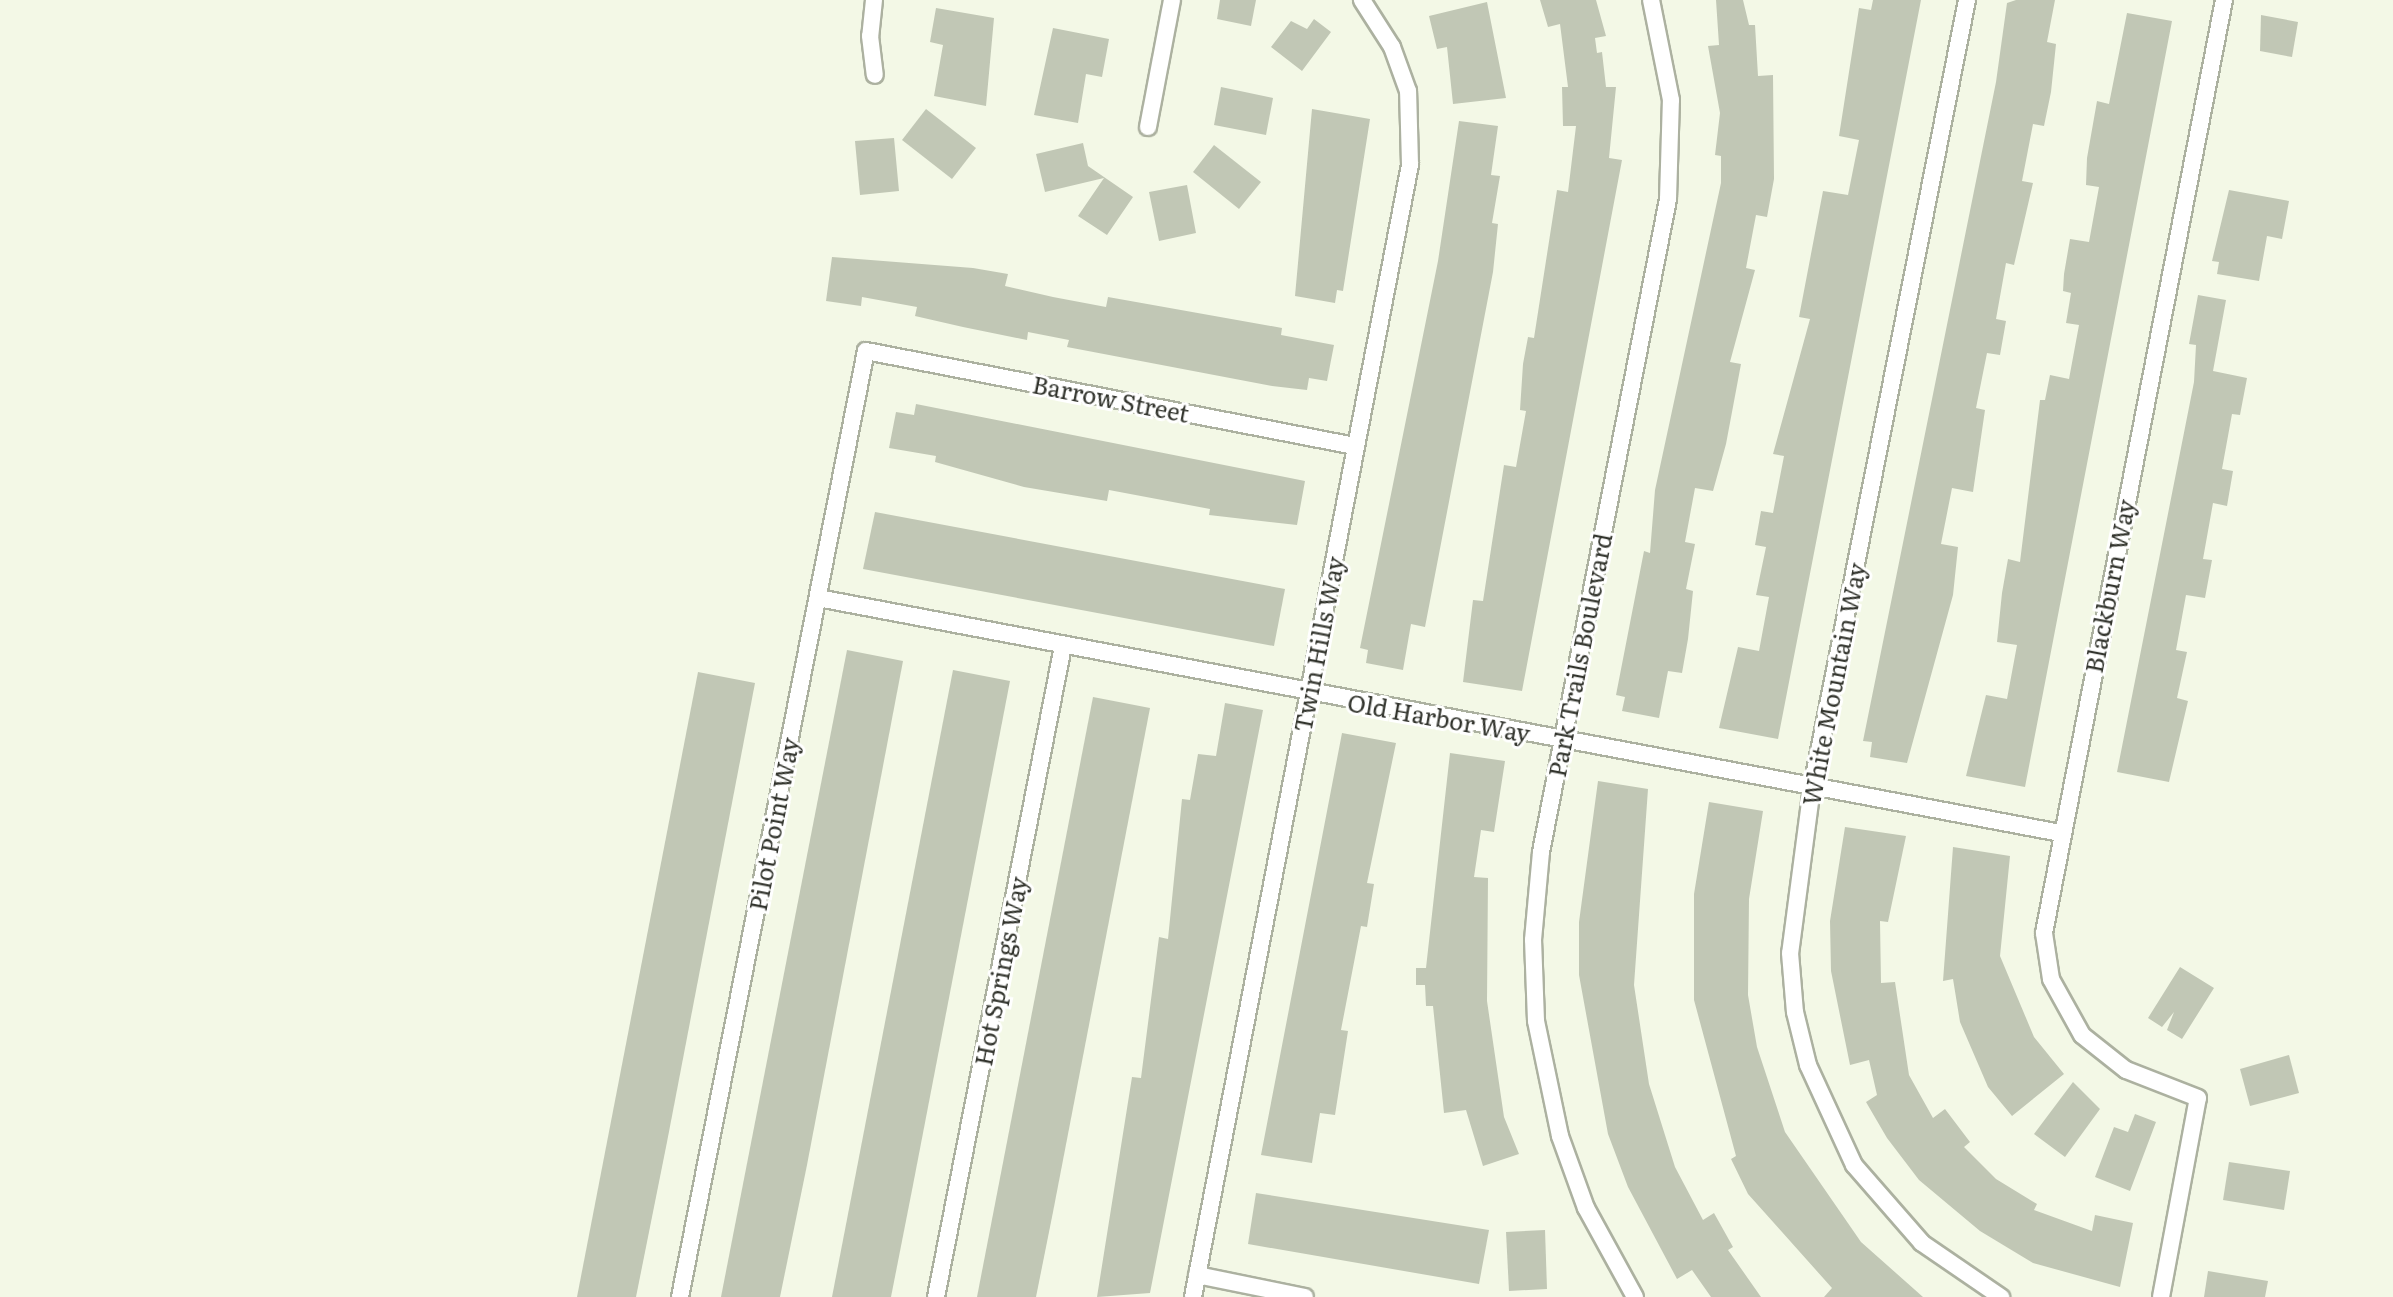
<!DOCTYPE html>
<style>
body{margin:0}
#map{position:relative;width:2393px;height:1297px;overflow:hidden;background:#f3f8e6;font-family:Literata,serif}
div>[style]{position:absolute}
.building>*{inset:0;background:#c1c7b5}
.roads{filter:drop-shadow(2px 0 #acb1a0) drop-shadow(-2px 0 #acb1a0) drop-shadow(0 2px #acb1a0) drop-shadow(0 -2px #acb1a0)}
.street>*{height:16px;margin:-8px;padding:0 8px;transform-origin:8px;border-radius:8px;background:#fff}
span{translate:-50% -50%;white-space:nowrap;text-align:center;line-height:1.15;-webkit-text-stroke:6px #fff;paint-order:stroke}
.street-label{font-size:24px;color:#32342d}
</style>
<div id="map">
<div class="building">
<i style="clip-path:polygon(1220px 0,1256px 0,1251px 26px,1217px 19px)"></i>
<i style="clip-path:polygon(1540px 0,1596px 0,1606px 36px,1595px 38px,1597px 53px,1602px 52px,1606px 87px,1616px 87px,1609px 158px,1622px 160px,1522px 691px,1463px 682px,1473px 600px,1483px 601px,1504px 465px,1516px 467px,1526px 411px,1520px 410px,1523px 364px,1528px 337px,1534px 338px,1557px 190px,1568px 192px,1576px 126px,1563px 126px,1562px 87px,1568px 87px,1560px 24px,1548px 27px)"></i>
<i style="clip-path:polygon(1716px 0,1743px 0,1749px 25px,1755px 25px,1758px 76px,1773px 75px,1774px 179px,1767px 217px,1756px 215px,1746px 268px,1755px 270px,1730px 362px,1741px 364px,1726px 444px,1713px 491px,1695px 488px,1685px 542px,1695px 544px,1686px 589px,1693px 591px,1688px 639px,1682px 673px,1668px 671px,1659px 718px,1622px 711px,1625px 697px,1616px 695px,1644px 551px,1650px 553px,1655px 490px,1721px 183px,1721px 156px,1715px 155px,1720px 113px,1708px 46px,1719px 45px)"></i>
<i style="clip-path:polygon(1873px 0,1921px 0,1778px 739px,1719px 728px,1738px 647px,1759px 651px,1769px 597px,1756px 595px,1766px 547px,1755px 545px,1761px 511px,1773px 513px,1784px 456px,1773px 454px,1810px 319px,1799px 317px,1823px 191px,1848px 195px,1859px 140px,1839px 136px,1859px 8px,1871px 10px)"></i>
<i style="clip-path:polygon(2016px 0,2055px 0,2047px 42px,2056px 44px,2051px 92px,2044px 126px,2033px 124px,2022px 181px,2033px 183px,2014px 265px,2006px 263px,1996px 319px,2006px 321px,2000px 355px,1987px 353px,1976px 408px,1985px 410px,1973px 492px,1952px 488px,1941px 544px,1958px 547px,1953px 595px,1907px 763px,1870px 757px,1872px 742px,1863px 741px,1996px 82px,2007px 3px)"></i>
<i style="clip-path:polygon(1487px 2px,1506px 98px,1453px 104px,1447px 47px,1437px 49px,1429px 16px)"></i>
<i style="clip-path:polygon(936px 8px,994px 18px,986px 106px,934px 96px,943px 45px,930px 42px)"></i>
<i style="clip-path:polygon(2127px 13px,2172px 21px,2025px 787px,1966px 776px,1986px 695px,2007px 699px,2017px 645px,1997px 642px,2002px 593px,2008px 559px,2020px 562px,2040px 400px,2045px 400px,2050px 375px,2069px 379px,2079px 325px,2066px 323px,2071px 293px,2063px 291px,2064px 274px,2070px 239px,2089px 242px,2099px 187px,2086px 185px,2087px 158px,2097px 101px,2109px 104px)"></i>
<i style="clip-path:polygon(2261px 15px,2298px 22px,2292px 57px,2260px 51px)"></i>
<i style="clip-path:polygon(1314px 19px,1331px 32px,1302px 71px,1271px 47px,1291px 21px,1307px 29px)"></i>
<i style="clip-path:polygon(1053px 28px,1109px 39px,1102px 77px,1086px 74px,1078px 123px,1034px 115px)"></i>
<i style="clip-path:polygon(1221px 87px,1273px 98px,1266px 135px,1214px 125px)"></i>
<i style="clip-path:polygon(926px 109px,976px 148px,952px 179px,902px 140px)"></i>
<i style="clip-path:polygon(1312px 109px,1370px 119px,1343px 291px,1337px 290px,1335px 303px,1295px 296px)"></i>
<i style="clip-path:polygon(1459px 121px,1498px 126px,1491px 175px,1500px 176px,1492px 223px,1498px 224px,1493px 272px,1425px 627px,1411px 624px,1403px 670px,1366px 663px,1368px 650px,1360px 648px,1438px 261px)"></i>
<i style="clip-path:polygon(894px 138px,899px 191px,860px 195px,855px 141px)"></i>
<i style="clip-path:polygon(1083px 143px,1088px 166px,1133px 197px,1107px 235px,1078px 216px,1104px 178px,1045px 192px,1036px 154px)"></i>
<i style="clip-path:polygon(1214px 145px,1261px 182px,1239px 209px,1193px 172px)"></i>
<i style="clip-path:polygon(1187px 185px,1196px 233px,1159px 241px,1149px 192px)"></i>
<i style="clip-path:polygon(2229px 190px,2289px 201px,2282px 239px,2267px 236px,2259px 281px,2217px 274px,2219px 262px,2212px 261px)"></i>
<i style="clip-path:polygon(832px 257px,973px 268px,1008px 274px,1005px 286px,1053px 297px,1106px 307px,1108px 297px,1282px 328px,1281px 335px,1334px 345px,1327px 381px,1309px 378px,1307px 390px,1272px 386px,1067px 347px,1069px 340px,1028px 332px,1027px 340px,963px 327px,915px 316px,917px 307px,862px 297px,861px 306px,826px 301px)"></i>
<i style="clip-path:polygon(2198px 295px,2226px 300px,2213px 371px,2247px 378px,2240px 415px,2232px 414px,2222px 469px,2233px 471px,2227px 506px,2213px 503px,2203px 559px,2212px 560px,2205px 598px,2186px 595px,2176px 650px,2187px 652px,2177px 698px,2188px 701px,2169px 782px,2117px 772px,2194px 382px,2196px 345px,2189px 344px)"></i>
<i style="clip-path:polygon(916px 404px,1305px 481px,1297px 525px,1209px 515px,1210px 509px,1109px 490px,1107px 501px,1024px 487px,935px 462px,936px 456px,889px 448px,896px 412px,914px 415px)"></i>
<i style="clip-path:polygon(875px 512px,1285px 589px,1274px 646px,863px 569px)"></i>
<i style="clip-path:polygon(847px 650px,903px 661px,807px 1165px,780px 1297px,721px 1297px)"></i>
<i style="clip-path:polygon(953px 670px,1010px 681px,913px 1185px,891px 1297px,832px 1297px)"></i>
<i style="clip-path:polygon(698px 672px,755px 683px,667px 1142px,636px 1297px,577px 1297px)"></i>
<i style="clip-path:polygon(1093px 697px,1150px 708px,1053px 1212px,1036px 1297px,977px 1297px)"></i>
<i style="clip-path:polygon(1225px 703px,1263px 710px,1150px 1293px,1097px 1297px,1132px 1077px,1141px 1078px,1159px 937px,1168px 939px,1182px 799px,1190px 800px,1198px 754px,1216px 756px)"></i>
<i style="clip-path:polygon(1342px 733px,1396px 743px,1367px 883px,1374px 884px,1367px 927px,1361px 926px,1341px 1030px,1348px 1031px,1335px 1115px,1320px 1113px,1312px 1163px,1261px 1155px)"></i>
<i style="clip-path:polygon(1450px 753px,1505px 761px,1494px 832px,1481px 830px,1474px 877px,1488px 878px,1487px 1001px,1504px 1117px,1519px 1154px,1483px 1166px,1466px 1110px,1444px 1113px,1433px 1006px,1426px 1006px,1425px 985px,1416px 985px,1416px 968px,1426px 968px)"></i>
<i style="clip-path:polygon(1598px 781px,1648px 789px,1634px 985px,1649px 1084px,1675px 1167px,1703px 1220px,1714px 1213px,1733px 1247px,1728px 1250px,1761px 1297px,1711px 1297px,1692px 1270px,1677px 1279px,1628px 1187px,1608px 1134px,1579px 975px,1579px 922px)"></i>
<i style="clip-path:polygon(1709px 802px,1763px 811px,1749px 899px,1748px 995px,1757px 1047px,1785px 1132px,1861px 1242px,1923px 1297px,1824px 1297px,1832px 1288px,1748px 1194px,1731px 1159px,1736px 1156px,1694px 1000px,1694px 894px)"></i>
<i style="clip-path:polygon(1845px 827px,1906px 836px,1888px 922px,1880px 921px,1881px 983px,1895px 982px,1909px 1075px,1933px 1118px,1945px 1109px,1970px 1142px,1964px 1147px,1996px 1179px,2037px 1204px,2034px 1210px,2092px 1231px,2095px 1215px,2133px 1223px,2120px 1287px,2033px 1263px,1980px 1231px,1919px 1180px,1887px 1138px,1866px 1102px,1877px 1095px,1869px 1060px,1850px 1065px,1831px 971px,1830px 921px)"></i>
<i style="clip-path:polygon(1953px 847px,2010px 856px,2000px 956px,2034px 1037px,2064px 1074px,2012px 1116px,1988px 1087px,1960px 1022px,1953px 979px,1943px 981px)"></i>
<i style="clip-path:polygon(2180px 967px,2214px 988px,2182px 1039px,2167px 1030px,2174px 1012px,2162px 1027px,2148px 1018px)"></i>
<i style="clip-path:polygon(2289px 1055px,2299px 1093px,2250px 1106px,2240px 1069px)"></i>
<i style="clip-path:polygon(2073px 1082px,2100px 1109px,2065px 1157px,2034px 1134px)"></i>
<i style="clip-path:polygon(2135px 1114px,2156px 1122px,2130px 1191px,2095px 1177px,2114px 1127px,2128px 1132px)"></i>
<i style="clip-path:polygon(2229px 1162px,2290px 1171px,2284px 1210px,2223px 1200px)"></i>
<i style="clip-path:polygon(1256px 1193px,1489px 1230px,1479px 1284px,1248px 1244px)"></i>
<i style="clip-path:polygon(1545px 1230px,1547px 1289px,1509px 1291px,1506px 1232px)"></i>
<i style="clip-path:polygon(2208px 1271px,2268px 1281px,2265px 1297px,2204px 1297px)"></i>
</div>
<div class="roads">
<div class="street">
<i style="left:874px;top:0;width:36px;rotate:96deg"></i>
<i style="left:870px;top:36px;width:39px;rotate:83deg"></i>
<i style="left:1967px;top:0;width:802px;rotate:101.14deg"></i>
<i style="left:1812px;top:787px;width:167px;rotate:97.5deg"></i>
<i style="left:1790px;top:953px;width:59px;rotate:85.2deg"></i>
<i style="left:1795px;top:1012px;width:55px;rotate:76.2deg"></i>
<i style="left:1808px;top:1065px;width:110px;rotate:65.3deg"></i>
<i style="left:1854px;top:1165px;width:103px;rotate:48.9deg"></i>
<i style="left:1922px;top:1243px;width:96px;rotate:34.4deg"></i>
<i style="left:1148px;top:127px;width:129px;rotate:-79.3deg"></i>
<i style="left:818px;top:598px;width:1265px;rotate:10.71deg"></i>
<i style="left:1197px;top:1275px;width:110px;rotate:11.5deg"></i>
<i style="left:680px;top:1297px;width:964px;rotate:-78.88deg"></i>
<i style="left:866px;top:351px;width:498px;rotate:11deg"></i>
<i style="left:936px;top:1297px;width:663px;rotate:-78.96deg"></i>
<i style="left:1193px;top:1297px;width:1153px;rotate:-79.15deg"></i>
<i style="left:1410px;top:165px;width:74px;rotate:-91.5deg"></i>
<i style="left:1408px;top:91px;width:47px;rotate:-110deg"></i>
<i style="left:1392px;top:47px;width:56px;rotate:-122.6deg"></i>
<i style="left:1635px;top:1297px;width:102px;rotate:-118.8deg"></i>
<i style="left:1586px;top:1208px;width:77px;rotate:-109.9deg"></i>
<i style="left:1560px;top:1136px;width:117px;rotate:-101.8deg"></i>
<i style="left:1536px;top:1021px;width:81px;rotate:-92.1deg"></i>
<i style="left:1533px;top:940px;width:88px;rotate:-84.8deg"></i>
<i style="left:1541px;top:852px;width:665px;rotate:-78.99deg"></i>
<i style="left:1668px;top:199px;width:99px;rotate:-88.3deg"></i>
<i style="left:1671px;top:100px;width:102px;rotate:-101.3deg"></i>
<i style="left:2161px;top:1297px;width:202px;rotate:-79.5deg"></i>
<i style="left:2198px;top:1098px;width:77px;rotate:-158.7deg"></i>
<i style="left:2126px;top:1070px;width:56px;rotate:-141.5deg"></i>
<i style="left:2082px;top:1035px;width:64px;rotate:-119deg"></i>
<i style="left:2051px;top:979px;width:47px;rotate:-98.7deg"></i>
<i style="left:2044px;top:933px;width:950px;rotate:-79.08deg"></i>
</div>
</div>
<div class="street-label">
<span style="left:1111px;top:398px;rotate:11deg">Barrow Street</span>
<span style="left:2109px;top:586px;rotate:-79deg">Blackburn Way</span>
<span style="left:1318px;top:644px;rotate:-79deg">Twin Hills Way</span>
<span style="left:1579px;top:655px;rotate:-79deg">Park Trails Boulevard</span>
<span style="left:1833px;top:684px;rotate:-79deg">White Mountain Way</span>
<span style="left:1439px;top:717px;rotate:10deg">Old Harbor Way</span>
<span style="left:773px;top:824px;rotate:-79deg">Pilot Point Way</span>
<span style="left:1000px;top:971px;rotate:-79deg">Hot Springs Way</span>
</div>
</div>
